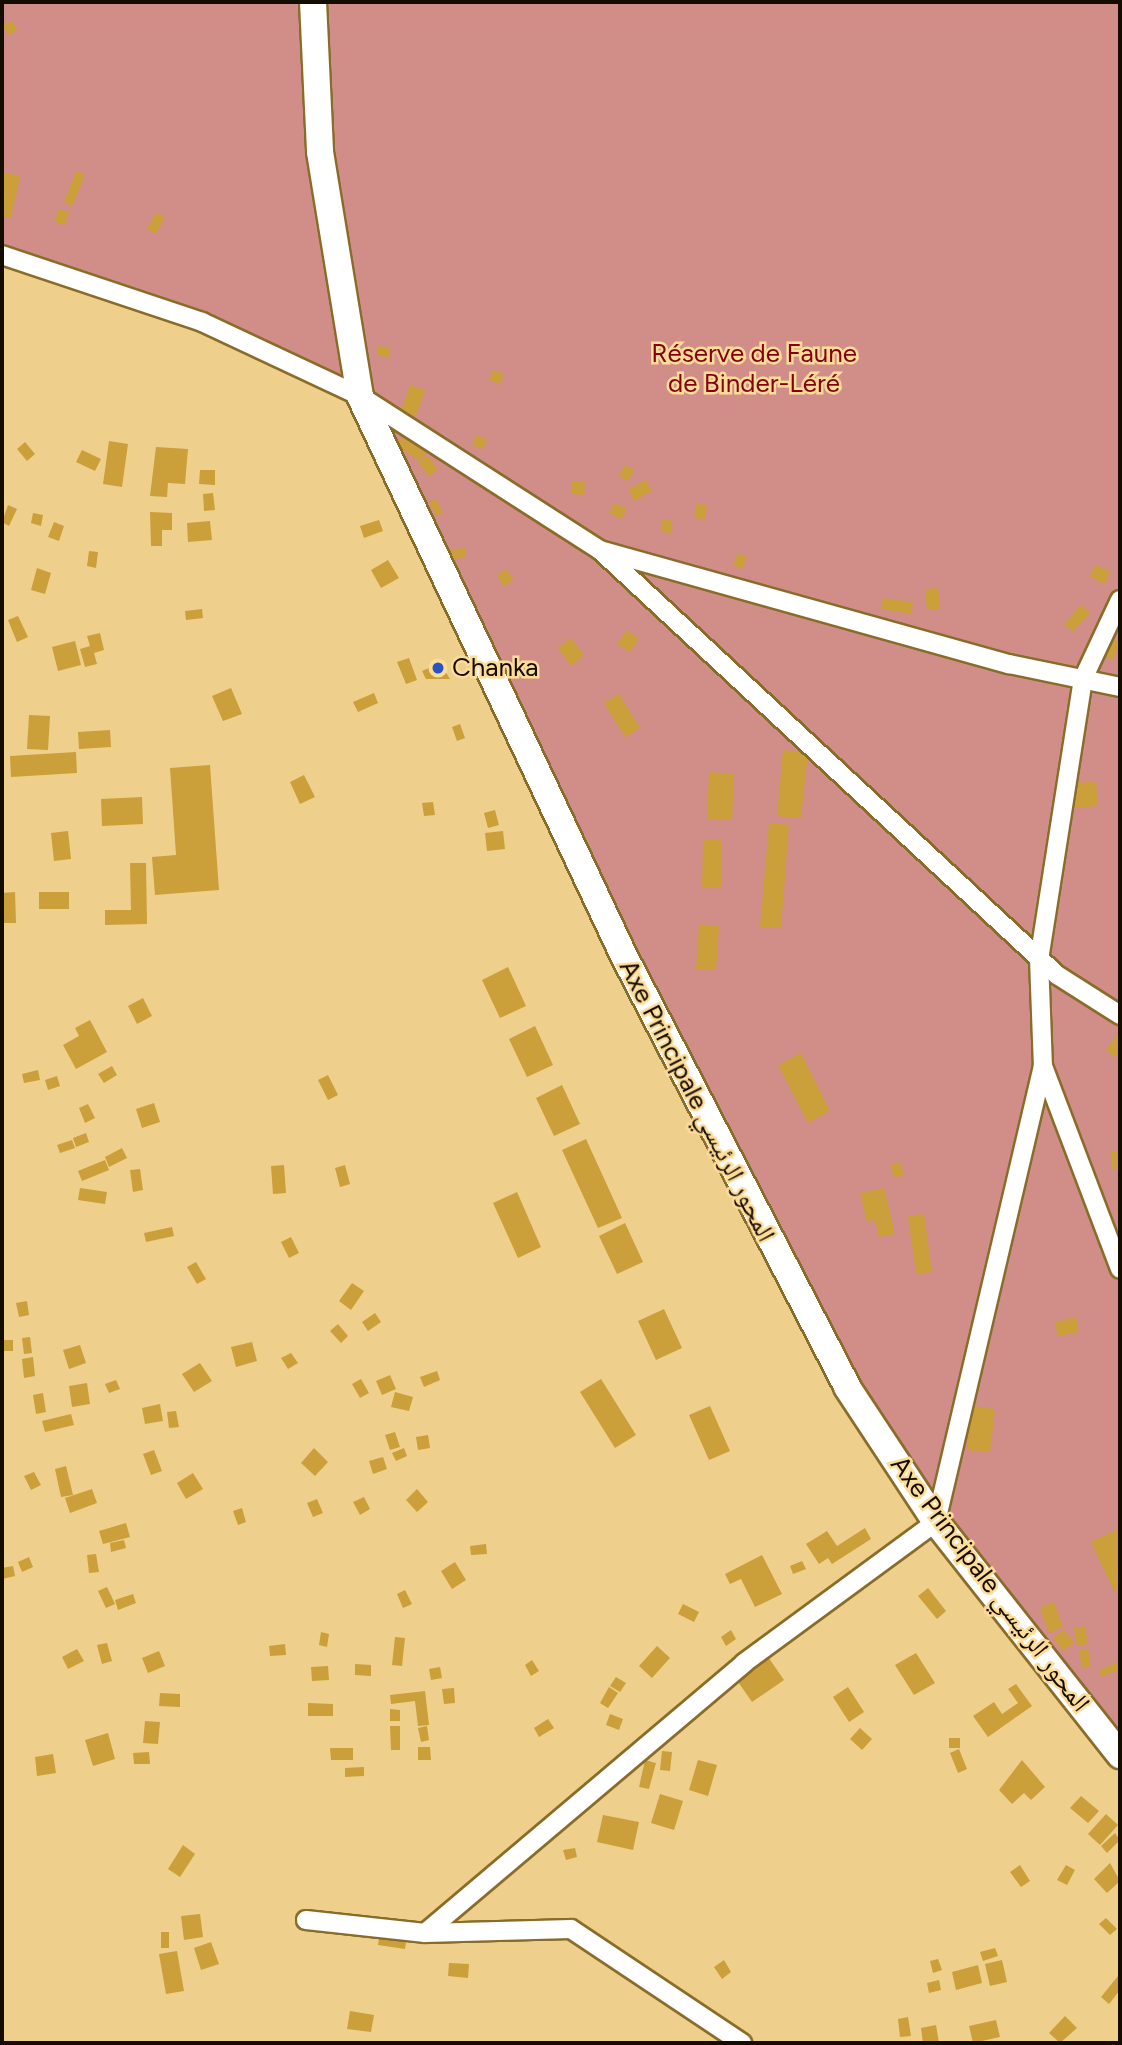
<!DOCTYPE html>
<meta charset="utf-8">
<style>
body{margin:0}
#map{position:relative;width:1122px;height:2045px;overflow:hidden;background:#efcf8c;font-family:Figtree,"Noto Naskh Arabic",sans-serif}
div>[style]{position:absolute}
.green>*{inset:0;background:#d18d88}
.building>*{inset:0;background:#cb9f39}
.roads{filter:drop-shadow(2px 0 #8a6c29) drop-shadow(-2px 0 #8a6c29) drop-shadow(0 2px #8a6c29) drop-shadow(0 -2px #8a6c29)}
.minor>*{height:18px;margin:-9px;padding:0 9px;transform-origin:9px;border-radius:9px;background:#fff}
.primary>*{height:26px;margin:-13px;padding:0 13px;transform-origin:13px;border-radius:13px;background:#fff}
.dots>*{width:19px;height:19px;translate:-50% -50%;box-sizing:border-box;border:4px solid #fddc98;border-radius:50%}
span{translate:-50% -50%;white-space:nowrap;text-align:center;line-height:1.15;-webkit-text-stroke:5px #fddc98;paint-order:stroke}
.park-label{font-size:26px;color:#840012}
.poi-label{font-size:26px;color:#150c00}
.left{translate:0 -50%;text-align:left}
.street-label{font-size:26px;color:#150c00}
.frame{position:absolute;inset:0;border:4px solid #150c00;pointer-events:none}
</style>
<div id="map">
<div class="green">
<i style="clip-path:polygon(2px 2px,1120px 2px,1120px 1755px,847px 1387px,360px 396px,202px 322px,2px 255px)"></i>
</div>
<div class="building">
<i style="clip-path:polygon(13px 21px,17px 31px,8px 35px,3px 25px)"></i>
<i style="clip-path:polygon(76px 171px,85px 175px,72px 206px,64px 202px)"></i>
<i style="clip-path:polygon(2px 172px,20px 176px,11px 218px,2px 216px)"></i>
<i style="clip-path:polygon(58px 209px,69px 212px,65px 225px,55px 222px)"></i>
<i style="clip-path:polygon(156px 213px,165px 217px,156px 234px,147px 229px)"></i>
<i style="clip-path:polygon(378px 346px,389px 347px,389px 357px,377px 356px)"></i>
<i style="clip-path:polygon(493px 370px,504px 374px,500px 384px,489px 380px)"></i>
<i style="clip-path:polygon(410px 385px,425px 390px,416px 416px,401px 411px)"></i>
<i style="clip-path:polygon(405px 434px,427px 451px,419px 461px,397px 445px)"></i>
<i style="clip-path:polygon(476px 435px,487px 439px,483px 449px,472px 445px)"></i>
<i style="clip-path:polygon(109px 441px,128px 444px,122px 487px,103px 484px)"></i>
<i style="clip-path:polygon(25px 442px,35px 454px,27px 461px,17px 449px)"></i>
<i style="clip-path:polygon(156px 447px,188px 449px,185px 484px,168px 483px,167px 497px,150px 496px)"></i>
<i style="clip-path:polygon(82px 450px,101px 459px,95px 471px,76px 462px)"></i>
<i style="clip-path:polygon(427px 455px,438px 469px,429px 476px,418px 463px)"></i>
<i style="clip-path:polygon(625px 465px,634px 470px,628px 481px,619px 476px)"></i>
<i style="clip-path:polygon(200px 470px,215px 470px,215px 485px,199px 484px)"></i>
<i style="clip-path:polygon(646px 480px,652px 491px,634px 501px,628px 489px)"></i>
<i style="clip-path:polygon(572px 481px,585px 482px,584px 495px,571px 494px)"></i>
<i style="clip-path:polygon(213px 493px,215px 510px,204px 511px,203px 494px)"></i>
<i style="clip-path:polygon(436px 499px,443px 513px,436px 516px,429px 502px)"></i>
<i style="clip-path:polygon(615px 503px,627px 509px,621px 519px,609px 513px)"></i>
<i style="clip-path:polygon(696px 504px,707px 505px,705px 519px,694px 518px)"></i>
<i style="clip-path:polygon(8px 505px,17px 509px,9px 526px,2px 522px)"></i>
<i style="clip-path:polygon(150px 512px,172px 513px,172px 530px,162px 530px,162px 546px,151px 546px)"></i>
<i style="clip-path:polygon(33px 513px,43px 515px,41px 526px,31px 523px)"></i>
<i style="clip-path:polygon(662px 519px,672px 520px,671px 533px,661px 532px)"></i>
<i style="clip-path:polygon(379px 520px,383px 531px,364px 538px,360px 526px)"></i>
<i style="clip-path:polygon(210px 521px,212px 540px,188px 542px,187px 523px)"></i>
<i style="clip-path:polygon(54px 522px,64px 526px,59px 541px,48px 537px)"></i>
<i style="clip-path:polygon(465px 548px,466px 558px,447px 559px,446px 550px)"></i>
<i style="clip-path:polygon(89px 551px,98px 552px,96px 568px,87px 566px)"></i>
<i style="clip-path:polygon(738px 553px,747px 557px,742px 569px,733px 565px)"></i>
<i style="clip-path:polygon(388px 560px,399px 578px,381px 588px,371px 570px)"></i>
<i style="clip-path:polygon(1095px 565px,1110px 571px,1105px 584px,1090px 577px)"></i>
<i style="clip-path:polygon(37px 568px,51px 573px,45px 594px,31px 590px)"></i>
<i style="clip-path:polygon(507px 569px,513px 581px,503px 586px,497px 575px)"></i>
<i style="clip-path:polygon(938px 588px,940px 609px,927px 610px,925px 589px)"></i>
<i style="clip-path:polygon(883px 598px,913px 602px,911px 614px,881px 609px)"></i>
<i style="clip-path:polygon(1081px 605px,1090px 613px,1073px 632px,1064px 624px)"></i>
<i style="clip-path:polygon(202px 609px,203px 618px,186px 620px,185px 611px)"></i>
<i style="clip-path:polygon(18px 616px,28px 637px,17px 642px,8px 620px)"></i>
<i style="clip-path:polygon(627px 630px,639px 639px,630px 652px,617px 644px)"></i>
<i style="clip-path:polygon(100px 633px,104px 650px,94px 653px,97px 664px,85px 667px,80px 649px,90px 646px,87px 636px)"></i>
<i style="clip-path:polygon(1107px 635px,1120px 641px,1113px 660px,1098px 653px)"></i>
<i style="clip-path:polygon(571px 638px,584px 655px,571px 666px,558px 648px)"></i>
<i style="clip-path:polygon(75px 641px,81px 665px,58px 671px,52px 647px)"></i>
<i style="clip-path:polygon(409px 658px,417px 680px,406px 684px,397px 662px)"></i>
<i style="clip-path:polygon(440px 663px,450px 679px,426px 679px,422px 671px)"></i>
<i style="clip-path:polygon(231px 688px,242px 714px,223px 721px,212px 696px)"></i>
<i style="clip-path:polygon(374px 693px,378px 703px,358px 712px,353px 702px)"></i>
<i style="clip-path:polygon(619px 694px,640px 728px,625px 737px,604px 703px)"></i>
<i style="clip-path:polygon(29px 715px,50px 716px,48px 750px,27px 749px)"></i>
<i style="clip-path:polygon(460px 724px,465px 738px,457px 741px,452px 727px)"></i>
<i style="clip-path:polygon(110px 730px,111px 747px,79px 749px,78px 732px)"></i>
<i style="clip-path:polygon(783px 750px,808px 753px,801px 818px,777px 816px)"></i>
<i style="clip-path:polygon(76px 752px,77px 773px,11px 777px,10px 756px)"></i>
<i style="clip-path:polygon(210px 765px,219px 890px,155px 895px,152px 857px,176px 855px,170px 768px)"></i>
<i style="clip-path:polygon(709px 772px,734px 774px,732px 820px,707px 819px)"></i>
<i style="clip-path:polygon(304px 775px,315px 797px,300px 804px,290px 782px)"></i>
<i style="clip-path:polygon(1096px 782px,1098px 806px,1072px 808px,1071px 783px)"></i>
<i style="clip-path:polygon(142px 797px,143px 824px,102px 826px,101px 799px)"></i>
<i style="clip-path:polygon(433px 802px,435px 815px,424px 816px,422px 803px)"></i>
<i style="clip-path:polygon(495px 810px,499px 825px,488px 828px,484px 813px)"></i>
<i style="clip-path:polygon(769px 823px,789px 825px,781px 928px,760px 927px)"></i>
<i style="clip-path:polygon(68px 831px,71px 859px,54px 861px,51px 833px)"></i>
<i style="clip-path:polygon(503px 831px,505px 849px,487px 851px,485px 833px)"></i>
<i style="clip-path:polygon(703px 840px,722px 840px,722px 888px,702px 888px)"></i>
<i style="clip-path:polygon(130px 863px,146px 863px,147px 924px,105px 925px,105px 910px,131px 910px)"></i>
<i style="clip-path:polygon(15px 892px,16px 923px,2px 923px,2px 893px)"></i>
<i style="clip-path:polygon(39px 892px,69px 892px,69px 909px,39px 909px)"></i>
<i style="clip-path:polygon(699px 924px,719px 926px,716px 970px,696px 969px)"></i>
<i style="clip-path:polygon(508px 967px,526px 1006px,500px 1018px,482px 980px)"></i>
<i style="clip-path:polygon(143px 998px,152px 1016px,137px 1024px,128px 1006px)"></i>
<i style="clip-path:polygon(90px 1020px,107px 1052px,76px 1069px,63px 1045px,79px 1036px,75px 1028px)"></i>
<i style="clip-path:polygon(535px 1026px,553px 1065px,527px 1077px,509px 1039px)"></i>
<i style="clip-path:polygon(1118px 1033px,1120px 1035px,1120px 1060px,1106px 1050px)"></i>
<i style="clip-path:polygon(801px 1053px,830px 1111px,808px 1123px,778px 1065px)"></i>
<i style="clip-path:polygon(112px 1066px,117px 1075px,104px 1083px,98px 1074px)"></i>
<i style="clip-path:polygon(38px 1070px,40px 1080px,24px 1083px,22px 1074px)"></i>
<i style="clip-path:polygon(328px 1075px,338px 1095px,328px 1100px,318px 1080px)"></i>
<i style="clip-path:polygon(57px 1076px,60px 1086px,48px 1090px,45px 1080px)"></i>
<i style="clip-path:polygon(562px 1085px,580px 1124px,554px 1136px,536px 1098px)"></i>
<i style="clip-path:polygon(154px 1103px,160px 1122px,142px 1128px,136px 1109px)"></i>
<i style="clip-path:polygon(88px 1104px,95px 1118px,85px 1123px,79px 1108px)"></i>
<i style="clip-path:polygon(86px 1133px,89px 1142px,76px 1147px,73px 1138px)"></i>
<i style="clip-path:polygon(586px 1139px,622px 1218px,598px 1228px,562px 1150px)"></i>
<i style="clip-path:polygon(72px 1140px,75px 1148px,60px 1153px,57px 1145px)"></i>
<i style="clip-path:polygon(122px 1148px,127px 1158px,109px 1167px,105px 1157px)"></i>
<i style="clip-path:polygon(1120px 1150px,1120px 1169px,1113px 1170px,1110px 1152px)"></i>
<i style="clip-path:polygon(105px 1160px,109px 1170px,82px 1181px,78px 1171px)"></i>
<i style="clip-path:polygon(900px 1162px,904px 1175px,894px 1178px,890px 1165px)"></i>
<i style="clip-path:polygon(284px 1165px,286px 1193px,273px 1194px,271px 1166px)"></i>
<i style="clip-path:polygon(345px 1165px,350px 1184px,340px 1187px,335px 1168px)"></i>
<i style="clip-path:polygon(140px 1169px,143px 1190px,133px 1192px,130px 1170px)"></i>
<i style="clip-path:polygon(80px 1188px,107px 1192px,105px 1204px,78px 1200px)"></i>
<i style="clip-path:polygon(884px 1188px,895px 1234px,879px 1237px,875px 1220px,867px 1222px,860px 1193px)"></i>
<i style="clip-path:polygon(517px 1192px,541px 1247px,518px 1258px,493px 1203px)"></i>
<i style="clip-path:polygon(924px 1214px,932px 1272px,916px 1274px,908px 1216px)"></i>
<i style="clip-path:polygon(625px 1223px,643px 1262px,617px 1274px,599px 1236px)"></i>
<i style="clip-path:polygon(172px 1227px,174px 1236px,146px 1242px,144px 1233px)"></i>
<i style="clip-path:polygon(291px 1237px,299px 1253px,289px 1258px,281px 1242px)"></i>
<i style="clip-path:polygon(196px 1262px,206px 1279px,197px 1284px,187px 1267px)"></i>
<i style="clip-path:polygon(352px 1283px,364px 1291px,351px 1310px,339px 1301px)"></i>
<i style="clip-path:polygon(27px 1301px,29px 1315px,19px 1317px,16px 1303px)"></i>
<i style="clip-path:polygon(664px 1309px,682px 1348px,656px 1360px,638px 1321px)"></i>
<i style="clip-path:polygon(375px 1313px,381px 1322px,368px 1331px,362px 1322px)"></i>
<i style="clip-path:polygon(1076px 1317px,1079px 1332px,1058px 1336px,1055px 1322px)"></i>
<i style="clip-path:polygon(338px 1324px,348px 1336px,341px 1343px,330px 1331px)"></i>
<i style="clip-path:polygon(30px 1337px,32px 1353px,24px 1354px,22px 1338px)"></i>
<i style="clip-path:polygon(2px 1340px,13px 1340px,13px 1351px,2px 1351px)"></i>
<i style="clip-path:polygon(252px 1342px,257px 1361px,236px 1367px,231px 1347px)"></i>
<i style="clip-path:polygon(80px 1345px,86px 1363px,69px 1369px,63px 1350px)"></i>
<i style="clip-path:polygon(291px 1353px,298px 1363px,288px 1369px,281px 1358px)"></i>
<i style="clip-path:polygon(33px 1357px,35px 1376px,24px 1378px,22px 1359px)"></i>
<i style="clip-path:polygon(200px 1363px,212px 1381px,194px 1392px,182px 1374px)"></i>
<i style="clip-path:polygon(437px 1371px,440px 1380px,424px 1387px,420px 1377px)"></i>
<i style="clip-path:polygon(390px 1375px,396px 1389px,382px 1395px,376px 1381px)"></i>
<i style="clip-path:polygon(361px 1379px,369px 1393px,360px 1398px,352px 1384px)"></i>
<i style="clip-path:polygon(601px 1379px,636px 1435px,615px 1448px,580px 1392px)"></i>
<i style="clip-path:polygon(116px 1380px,120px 1389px,109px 1393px,105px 1384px)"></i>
<i style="clip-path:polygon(87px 1383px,90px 1404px,72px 1407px,69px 1386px)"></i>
<i style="clip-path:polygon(395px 1392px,413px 1397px,409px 1411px,391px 1407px)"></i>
<i style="clip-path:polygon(43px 1393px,46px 1412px,36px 1414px,33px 1395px)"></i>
<i style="clip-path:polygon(160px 1404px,163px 1421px,145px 1424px,142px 1408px)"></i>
<i style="clip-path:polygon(710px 1406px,730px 1451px,709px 1460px,689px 1415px)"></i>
<i style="clip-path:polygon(971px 1406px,995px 1409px,990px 1452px,967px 1450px)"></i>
<i style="clip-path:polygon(176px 1411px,179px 1427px,169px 1428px,167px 1412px)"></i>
<i style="clip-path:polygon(71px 1414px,74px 1425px,45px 1432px,42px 1421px)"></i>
<i style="clip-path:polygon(395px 1432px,400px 1447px,390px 1450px,385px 1435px)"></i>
<i style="clip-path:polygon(428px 1435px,430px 1448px,418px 1450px,416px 1437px)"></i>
<i style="clip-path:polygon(314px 1448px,328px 1462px,315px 1476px,301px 1463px)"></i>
<i style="clip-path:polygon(404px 1448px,407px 1456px,396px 1461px,392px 1453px)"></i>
<i style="clip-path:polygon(154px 1450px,162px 1471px,151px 1475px,143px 1454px)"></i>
<i style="clip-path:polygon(383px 1457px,387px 1469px,373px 1474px,369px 1461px)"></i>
<i style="clip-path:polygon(66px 1466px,73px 1495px,61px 1497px,55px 1469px)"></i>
<i style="clip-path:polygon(34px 1472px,41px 1485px,31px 1490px,24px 1476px)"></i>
<i style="clip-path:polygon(193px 1473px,203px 1489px,186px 1499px,177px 1483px)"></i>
<i style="clip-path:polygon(92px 1489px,97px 1503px,70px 1513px,65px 1498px)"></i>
<i style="clip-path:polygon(417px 1489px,428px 1502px,417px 1512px,406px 1500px)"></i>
<i style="clip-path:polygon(364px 1497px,370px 1509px,360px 1515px,353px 1502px)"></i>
<i style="clip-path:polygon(317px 1499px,323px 1513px,313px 1517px,307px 1503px)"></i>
<i style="clip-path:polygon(242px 1508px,246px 1522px,238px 1525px,233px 1511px)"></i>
<i style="clip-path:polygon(126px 1523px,130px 1537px,103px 1544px,99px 1531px)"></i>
<i style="clip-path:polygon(865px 1528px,871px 1539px,832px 1564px,828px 1558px,819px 1564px,806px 1544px,827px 1531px,837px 1546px)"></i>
<i style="clip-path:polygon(1120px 1528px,1120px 1588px,1114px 1591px,1091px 1542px)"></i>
<i style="clip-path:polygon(124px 1540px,126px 1548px,111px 1552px,110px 1543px)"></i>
<i style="clip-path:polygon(486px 1544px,487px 1554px,471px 1555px,470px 1546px)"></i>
<i style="clip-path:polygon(96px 1554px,99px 1572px,89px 1573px,87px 1555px)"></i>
<i style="clip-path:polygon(762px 1555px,782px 1594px,755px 1607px,741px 1579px,730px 1584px,725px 1574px)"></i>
<i style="clip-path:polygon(29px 1557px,33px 1567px,22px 1572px,18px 1562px)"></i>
<i style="clip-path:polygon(802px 1561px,806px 1569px,793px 1574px,790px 1566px)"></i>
<i style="clip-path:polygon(455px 1562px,466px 1580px,452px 1589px,441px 1571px)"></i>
<i style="clip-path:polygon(13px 1566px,15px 1576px,2px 1579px,2px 1568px)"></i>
<i style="clip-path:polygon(107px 1587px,115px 1604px,106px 1608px,98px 1591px)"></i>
<i style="clip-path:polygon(928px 1588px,946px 1611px,937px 1619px,918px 1596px)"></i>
<i style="clip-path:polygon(405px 1590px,412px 1604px,403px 1608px,397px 1594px)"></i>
<i style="clip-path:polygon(133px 1594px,136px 1603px,118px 1610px,115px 1600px)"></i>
<i style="clip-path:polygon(1054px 1602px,1063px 1627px,1049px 1633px,1040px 1608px)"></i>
<i style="clip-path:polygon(683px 1604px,699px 1612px,694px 1622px,678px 1614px)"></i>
<i style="clip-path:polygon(1085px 1626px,1088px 1644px,1077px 1646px,1074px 1628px)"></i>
<i style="clip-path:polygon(731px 1630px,736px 1639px,726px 1646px,721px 1637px)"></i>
<i style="clip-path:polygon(1064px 1630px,1074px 1642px,1063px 1651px,1053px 1638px)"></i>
<i style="clip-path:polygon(321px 1632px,329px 1634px,327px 1647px,319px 1645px)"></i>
<i style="clip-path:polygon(395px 1637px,405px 1638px,402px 1666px,392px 1665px)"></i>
<i style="clip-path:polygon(107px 1643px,112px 1661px,102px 1664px,97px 1645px)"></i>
<i style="clip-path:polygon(285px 1644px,286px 1655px,270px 1656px,269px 1646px)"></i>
<i style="clip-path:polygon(657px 1646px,670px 1658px,652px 1678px,639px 1666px)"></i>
<i style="clip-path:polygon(77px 1649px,84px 1661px,68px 1669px,62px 1657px)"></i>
<i style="clip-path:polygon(1088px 1649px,1091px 1666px,1082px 1668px,1079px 1650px)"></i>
<i style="clip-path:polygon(159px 1651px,165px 1666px,148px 1673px,142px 1658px)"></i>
<i style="clip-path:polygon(916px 1653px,935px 1683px,914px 1695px,895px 1665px)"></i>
<i style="clip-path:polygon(766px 1654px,784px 1680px,752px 1702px,734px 1676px)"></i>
<i style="clip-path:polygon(532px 1660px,539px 1671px,531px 1676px,525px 1665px)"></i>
<i style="clip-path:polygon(1120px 1661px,1120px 1669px,1101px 1677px,1099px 1670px)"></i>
<i style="clip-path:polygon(355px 1664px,371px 1665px,371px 1676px,355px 1675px)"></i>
<i style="clip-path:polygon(328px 1666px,329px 1680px,312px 1681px,311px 1667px)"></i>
<i style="clip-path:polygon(440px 1667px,442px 1678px,431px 1680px,429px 1669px)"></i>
<i style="clip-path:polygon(616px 1677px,626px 1683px,620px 1692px,610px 1686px)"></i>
<i style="clip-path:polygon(1016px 1684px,1032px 1706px,988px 1737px,973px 1716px,994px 1702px,1002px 1714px,1018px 1703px,1008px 1689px)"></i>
<i style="clip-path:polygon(609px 1687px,618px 1693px,608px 1708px,600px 1703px)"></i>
<i style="clip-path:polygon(848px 1687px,864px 1712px,849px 1722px,833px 1697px)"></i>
<i style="clip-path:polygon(454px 1688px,455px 1703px,444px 1704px,442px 1689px)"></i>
<i style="clip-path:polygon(425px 1691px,429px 1725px,418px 1726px,415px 1701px,391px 1704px,390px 1695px)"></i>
<i style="clip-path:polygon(160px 1693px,180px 1694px,180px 1707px,159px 1706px)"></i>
<i style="clip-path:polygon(308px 1703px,333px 1704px,333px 1716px,308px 1716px)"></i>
<i style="clip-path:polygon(390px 1709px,400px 1710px,400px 1721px,390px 1721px)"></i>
<i style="clip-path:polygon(610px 1714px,623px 1719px,619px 1730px,606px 1725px)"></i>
<i style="clip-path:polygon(548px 1719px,554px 1728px,539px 1737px,534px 1728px)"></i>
<i style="clip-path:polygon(145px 1721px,160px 1722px,158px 1744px,143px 1743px)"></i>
<i style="clip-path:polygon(390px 1726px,400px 1726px,400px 1750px,391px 1750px)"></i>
<i style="clip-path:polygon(427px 1726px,429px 1740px,421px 1742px,418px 1728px)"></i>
<i style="clip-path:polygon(860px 1728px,872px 1739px,862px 1750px,850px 1739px)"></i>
<i style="clip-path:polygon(108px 1733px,115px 1759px,93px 1766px,85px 1740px)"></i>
<i style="clip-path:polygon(949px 1738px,960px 1738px,960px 1748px,949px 1748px)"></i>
<i style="clip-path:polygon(418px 1747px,430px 1747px,431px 1760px,418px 1760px)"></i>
<i style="clip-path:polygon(330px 1748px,353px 1748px,353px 1760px,331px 1760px)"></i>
<i style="clip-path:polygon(959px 1749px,967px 1769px,958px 1773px,950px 1753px)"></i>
<i style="clip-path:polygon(662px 1751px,672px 1752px,670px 1771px,660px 1770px)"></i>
<i style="clip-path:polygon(149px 1752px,150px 1764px,134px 1764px,133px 1753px)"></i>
<i style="clip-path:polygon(53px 1754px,56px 1773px,37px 1776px,35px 1757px)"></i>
<i style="clip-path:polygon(645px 1760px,656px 1763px,649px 1789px,639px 1787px)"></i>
<i style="clip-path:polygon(698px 1760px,717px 1765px,708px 1796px,689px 1790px)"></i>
<i style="clip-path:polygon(1022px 1760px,1045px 1787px,1031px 1800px,1024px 1793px,1012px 1804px,999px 1790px)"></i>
<i style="clip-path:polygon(364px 1767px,364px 1776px,345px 1777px,345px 1768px)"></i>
<i style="clip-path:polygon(660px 1794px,683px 1801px,674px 1830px,651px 1823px)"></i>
<i style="clip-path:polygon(1081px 1796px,1099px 1811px,1088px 1823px,1070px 1808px)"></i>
<i style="clip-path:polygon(1106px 1814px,1118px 1825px,1100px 1845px,1088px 1834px)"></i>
<i style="clip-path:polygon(603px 1815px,639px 1822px,633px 1850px,597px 1842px)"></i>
<i style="clip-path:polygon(1115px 1833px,1120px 1840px,1107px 1853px,1101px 1846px)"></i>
<i style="clip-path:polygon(183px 1845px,195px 1854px,180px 1877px,168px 1869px)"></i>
<i style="clip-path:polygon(575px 1848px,577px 1857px,566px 1860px,563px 1850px)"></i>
<i style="clip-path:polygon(1110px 1863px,1120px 1881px,1107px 1893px,1094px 1879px)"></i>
<i style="clip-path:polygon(1020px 1865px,1030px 1881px,1021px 1887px,1010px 1872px)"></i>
<i style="clip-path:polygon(1066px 1865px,1075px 1870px,1067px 1885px,1057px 1880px)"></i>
<i style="clip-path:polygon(200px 1914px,203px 1937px,184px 1940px,181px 1916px)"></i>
<i style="clip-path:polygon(1106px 1918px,1117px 1929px,1110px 1935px,1099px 1924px)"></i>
<i style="clip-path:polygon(161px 1932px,169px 1932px,169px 1948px,161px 1948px)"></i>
<i style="clip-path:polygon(380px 1932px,407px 1936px,405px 1949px,378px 1945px)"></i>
<i style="clip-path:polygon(211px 1942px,219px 1964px,201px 1970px,194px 1948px)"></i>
<i style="clip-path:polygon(995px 1948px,998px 1956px,983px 1961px,980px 1952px)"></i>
<i style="clip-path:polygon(177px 1951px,184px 1991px,166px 1994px,159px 1954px)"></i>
<i style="clip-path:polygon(938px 1959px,942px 1970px,933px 1973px,930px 1961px)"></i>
<i style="clip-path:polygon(724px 1960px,731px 1972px,722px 1979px,714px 1967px)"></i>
<i style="clip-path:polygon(1002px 1960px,1007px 1982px,990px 1986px,985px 1964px)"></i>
<i style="clip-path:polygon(449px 1963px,469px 1964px,468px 1978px,448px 1976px)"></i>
<i style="clip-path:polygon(978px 1965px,982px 1983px,956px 1990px,952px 1972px)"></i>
<i style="clip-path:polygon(1118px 1976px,1120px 1990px,1109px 2004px,1101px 1997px)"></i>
<i style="clip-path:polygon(939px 1980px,941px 1990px,929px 1993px,927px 1983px)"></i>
<i style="clip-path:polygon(350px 2011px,374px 2015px,371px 2032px,347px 2029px)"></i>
<i style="clip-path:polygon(1065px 2016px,1077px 2028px,1060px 2043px,1049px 2033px)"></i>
<i style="clip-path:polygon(908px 2017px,911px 2036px,900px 2037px,898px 2019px)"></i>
<i style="clip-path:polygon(996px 2020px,1000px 2037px,973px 2043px,969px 2026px)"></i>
<i style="clip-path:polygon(936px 2025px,939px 2043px,923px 2043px,921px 2028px)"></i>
</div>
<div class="roads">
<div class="minor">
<i style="left:2px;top:255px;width:211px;rotate:18.5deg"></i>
<i style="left:202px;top:322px;width:174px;rotate:25.1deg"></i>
<i style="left:360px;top:396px;width:285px;rotate:32.7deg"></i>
<i style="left:600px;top:550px;width:425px;rotate:15.6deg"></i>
<i style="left:1009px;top:664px;width:113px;rotate:11.7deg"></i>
<i style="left:602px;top:552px;width:621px;rotate:42.91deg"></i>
<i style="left:1057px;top:975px;width:75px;rotate:32.4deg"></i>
<i style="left:1120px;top:600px;width:87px;rotate:115.1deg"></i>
<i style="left:1083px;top:679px;width:283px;rotate:98.9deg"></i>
<i style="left:1039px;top:959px;width:107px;rotate:87.9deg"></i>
<i style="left:1043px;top:1066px;width:217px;rotate:69.2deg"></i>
<i style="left:306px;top:1920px;width:120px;rotate:6.2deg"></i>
<i style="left:425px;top:1933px;width:146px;rotate:-1.6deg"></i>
<i style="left:571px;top:1929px;width:206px;rotate:33.7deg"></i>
<i style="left:425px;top:1933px;width:418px;rotate:-40.2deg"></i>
<i style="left:744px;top:1663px;width:238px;rotate:-36.3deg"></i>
<i style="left:936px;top:1522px;width:468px;rotate:-76.8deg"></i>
</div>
<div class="primary">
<i style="left:313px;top:2px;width:150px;rotate:87.3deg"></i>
<i style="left:320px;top:152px;width:247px;rotate:80.7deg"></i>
<i style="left:360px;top:396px;width:617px;rotate:64.76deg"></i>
<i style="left:623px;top:954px;width:488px;rotate:62.6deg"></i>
<i style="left:847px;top:1387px;width:162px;rotate:56.6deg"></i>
<i style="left:936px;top:1522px;width:297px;rotate:51.7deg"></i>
</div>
</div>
<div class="dots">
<i style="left:438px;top:668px;background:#2953c2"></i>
</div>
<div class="park-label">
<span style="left:754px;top:369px">Réserve de Faune<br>de Binder-Léré</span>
</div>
<div class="poi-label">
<span class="left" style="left:452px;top:668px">Chanka</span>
</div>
<div class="street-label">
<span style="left:697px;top:1101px;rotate:63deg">Axe Principale المحور الرئيسي</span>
<span style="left:990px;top:1584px;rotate:53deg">Axe Principale المحور الرئيسي</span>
</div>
<div class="frame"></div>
</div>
